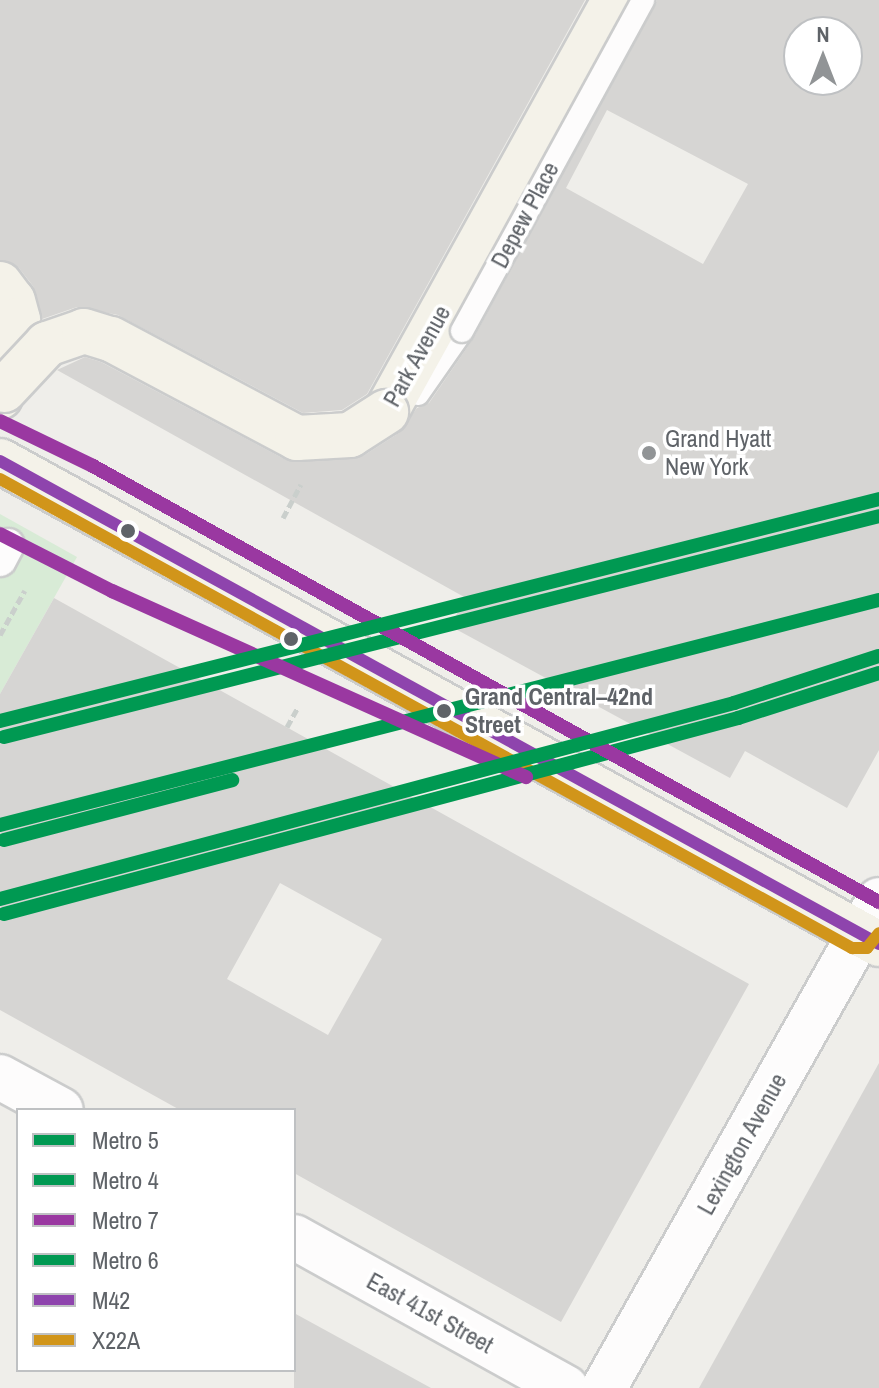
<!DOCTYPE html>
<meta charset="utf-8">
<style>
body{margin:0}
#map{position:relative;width:879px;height:1388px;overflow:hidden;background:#efeeea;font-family:"Archivo Narrow",sans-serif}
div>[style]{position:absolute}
.green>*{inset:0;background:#d8ebd6}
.building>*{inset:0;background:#d6d5d3}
.path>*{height:5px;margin-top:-2.5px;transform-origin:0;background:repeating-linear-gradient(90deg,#cacfcc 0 8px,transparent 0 12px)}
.roads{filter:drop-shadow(2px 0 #cbcccc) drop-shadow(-2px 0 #cbcccc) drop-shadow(0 2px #cbcccc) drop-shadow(0 -2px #cbcccc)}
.service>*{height:22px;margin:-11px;padding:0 11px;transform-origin:11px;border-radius:11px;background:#fdfcfc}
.pedestrian>*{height:32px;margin:-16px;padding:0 16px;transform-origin:16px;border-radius:16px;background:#fdfcfc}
.minor>*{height:44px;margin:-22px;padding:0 22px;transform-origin:22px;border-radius:22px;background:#fdfcfc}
.secondary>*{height:44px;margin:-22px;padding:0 22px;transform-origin:22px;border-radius:22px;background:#fdfcfc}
.primary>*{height:44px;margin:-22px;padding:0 22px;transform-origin:22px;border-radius:22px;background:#f4f2e9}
.bridges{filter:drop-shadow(2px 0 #cbcccc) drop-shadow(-2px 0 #cbcccc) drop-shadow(0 2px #cbcccc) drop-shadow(0 -2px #cbcccc)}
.service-bridge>*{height:22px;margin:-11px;padding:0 11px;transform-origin:11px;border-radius:11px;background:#fdfcfc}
.primary-bridge>*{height:44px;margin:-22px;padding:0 22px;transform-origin:22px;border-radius:22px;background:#f4f2e9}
.bus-1>*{height:12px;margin:-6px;padding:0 6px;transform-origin:6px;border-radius:6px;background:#8e44ad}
.bus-2>*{height:12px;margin:-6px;padding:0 6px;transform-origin:6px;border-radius:6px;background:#d1951a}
.metro-1>*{height:14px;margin:-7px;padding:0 7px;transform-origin:7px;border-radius:7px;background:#009952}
.metro-2>*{height:14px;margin:-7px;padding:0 7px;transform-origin:7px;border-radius:7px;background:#009952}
.metro-3>*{height:14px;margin:-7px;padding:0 7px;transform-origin:7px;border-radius:7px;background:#9a38a1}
.metro-4>*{height:14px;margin:-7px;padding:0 7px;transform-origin:7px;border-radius:7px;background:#009952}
.dots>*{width:22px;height:22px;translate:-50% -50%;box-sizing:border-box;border:4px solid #fff;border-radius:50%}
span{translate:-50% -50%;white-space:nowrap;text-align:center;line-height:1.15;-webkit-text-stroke:7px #fff;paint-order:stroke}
.street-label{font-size:24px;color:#5f6368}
.poi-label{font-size:24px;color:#5f6368}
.left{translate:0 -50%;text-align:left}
.stop-label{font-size:24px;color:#5f6368;font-weight:700}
.legend{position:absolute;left:16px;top:1108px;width:280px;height:264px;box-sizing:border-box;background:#fff;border:2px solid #bfc1c3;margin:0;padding:10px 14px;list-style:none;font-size:24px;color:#5f6368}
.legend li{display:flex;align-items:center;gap:16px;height:40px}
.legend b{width:40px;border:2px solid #bfc1c3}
.north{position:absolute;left:783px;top:16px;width:80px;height:80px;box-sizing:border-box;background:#fff;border:2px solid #bfc1c3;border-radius:50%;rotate:0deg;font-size:22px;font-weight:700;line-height:32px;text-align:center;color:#5f6368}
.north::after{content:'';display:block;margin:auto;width:28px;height:36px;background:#919496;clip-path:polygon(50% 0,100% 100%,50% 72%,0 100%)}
</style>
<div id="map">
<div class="green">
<i style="clip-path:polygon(0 514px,77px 557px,0 694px)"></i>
</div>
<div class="building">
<i style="clip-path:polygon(0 0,585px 0,367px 394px,342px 410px,303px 413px,118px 315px,77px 307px,42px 319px,33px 286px,19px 268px,0 260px)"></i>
<i style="clip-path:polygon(evenodd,657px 0,879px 0,879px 750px,847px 808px,745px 751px,730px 778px,450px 626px,466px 598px,57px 370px,85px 357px,101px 362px,286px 460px,363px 456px,399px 433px,417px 408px,429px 403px,473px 339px,657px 0,799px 32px,847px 32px,847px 80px,799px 80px,799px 32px,657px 0,607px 110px,748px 184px,703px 264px,566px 188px,607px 110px)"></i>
<i style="clip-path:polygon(evenodd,54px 598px,749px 984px,561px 1322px,294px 1173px,294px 1110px,180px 1110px,0 1010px,0 694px,54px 598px,280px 883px,382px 939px,328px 1035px,227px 979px,280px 883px)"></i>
<i style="clip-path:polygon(879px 1063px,879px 1388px,699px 1388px)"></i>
<i style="clip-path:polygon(294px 1313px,431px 1388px,294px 1388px)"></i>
</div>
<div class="path">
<i style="left:283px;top:518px;width:38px;rotate:-62deg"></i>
<i style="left:0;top:635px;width:51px;rotate:-60.9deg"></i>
<i style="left:287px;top:727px;width:23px;rotate:-61deg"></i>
</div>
<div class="roads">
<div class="service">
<i style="left:418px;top:394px;width:77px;rotate:-55.1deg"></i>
</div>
<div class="pedestrian">
<i style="left:0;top:560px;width:17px;rotate:-62deg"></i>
</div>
<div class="minor">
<i style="left:0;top:1077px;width:69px;rotate:28.4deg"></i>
<i style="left:294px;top:1237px;width:311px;rotate:29deg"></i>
</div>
<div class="secondary">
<i style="left:604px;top:1388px;width:560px;rotate:-60.6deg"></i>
</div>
<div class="primary">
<i style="left:0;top:284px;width:21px;rotate:53deg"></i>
<i style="left:13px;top:301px;width:20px;rotate:75deg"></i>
<i style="left:18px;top:320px;width:79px;rotate:103.2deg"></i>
<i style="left:386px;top:412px;width:471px;rotate:-61deg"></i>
<i style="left:0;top:461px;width:1003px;rotate:28.79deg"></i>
</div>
</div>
<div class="bridges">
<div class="service-bridge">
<i style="left:462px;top:331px;width:377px;rotate:-61.3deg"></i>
</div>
<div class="primary-bridge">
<i style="left:4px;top:390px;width:63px;rotate:-46.9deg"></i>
<i style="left:47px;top:344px;width:39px;rotate:-19deg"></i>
<i style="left:84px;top:331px;width:28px;rotate:17deg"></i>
<i style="left:111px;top:339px;width:211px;rotate:28deg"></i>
<i style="left:297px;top:438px;width:53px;rotate:-3.2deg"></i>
<i style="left:350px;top:435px;width:43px;rotate:-32.6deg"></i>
</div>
</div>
<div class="bus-1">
<i style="left:0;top:461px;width:1003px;rotate:28.79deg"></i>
</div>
<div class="bus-2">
<i style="left:0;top:479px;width:973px;rotate:28.83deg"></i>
<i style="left:852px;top:948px;width:15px"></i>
<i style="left:867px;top:948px;width:19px;rotate:-51deg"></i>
</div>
<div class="metro-1">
<i style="left:0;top:825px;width:907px;rotate:-14.36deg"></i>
</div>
<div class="metro-2">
<i style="left:4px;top:737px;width:902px;rotate:-14.17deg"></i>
<i style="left:4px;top:840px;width:236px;rotate:-14.7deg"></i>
<i style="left:4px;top:914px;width:760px;rotate:-14.95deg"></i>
<i style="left:738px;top:718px;width:148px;rotate:-17.7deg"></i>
</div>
<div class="metro-3">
<i style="left:0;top:421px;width:103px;rotate:25.8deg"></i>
<i style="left:93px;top:466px;width:899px;rotate:29.02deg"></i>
<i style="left:0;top:534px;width:126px;rotate:27deg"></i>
<i style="left:112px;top:591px;width:454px;rotate:24.2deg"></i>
</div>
<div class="metro-4">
<i style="left:0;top:721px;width:907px;rotate:-14.17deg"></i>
<i style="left:0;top:899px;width:760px;rotate:-14.95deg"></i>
<i style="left:734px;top:703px;width:152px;rotate:-18deg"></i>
</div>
<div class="dots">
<i style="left:649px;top:453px;background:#919496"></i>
<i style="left:128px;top:531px;background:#5f6368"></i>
<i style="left:291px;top:639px;background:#5f6368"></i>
<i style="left:444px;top:711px;background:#5f6368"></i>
</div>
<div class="street-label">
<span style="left:525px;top:215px;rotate:-62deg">Depew Place</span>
<span style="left:417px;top:356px;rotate:-61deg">Park Avenue</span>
<span style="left:742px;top:1144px;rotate:-61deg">Lexington Avenue</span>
<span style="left:430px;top:1313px;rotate:29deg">East 41st Street</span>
</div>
<div class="poi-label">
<span class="left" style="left:665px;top:453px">Grand Hyatt<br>New York</span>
</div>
<div class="stop-label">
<span class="left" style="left:465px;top:711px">Grand Central–42nd<br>Street</span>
</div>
<ul class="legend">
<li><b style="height:10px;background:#009952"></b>Metro 5</li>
<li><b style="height:10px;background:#009952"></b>Metro 4</li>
<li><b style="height:10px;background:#9a38a1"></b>Metro 7</li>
<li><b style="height:10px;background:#009952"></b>Metro 6</li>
<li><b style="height:10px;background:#8e44ad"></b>M42</li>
<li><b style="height:10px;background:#d1951a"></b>X22A</li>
</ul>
<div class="north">N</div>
</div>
